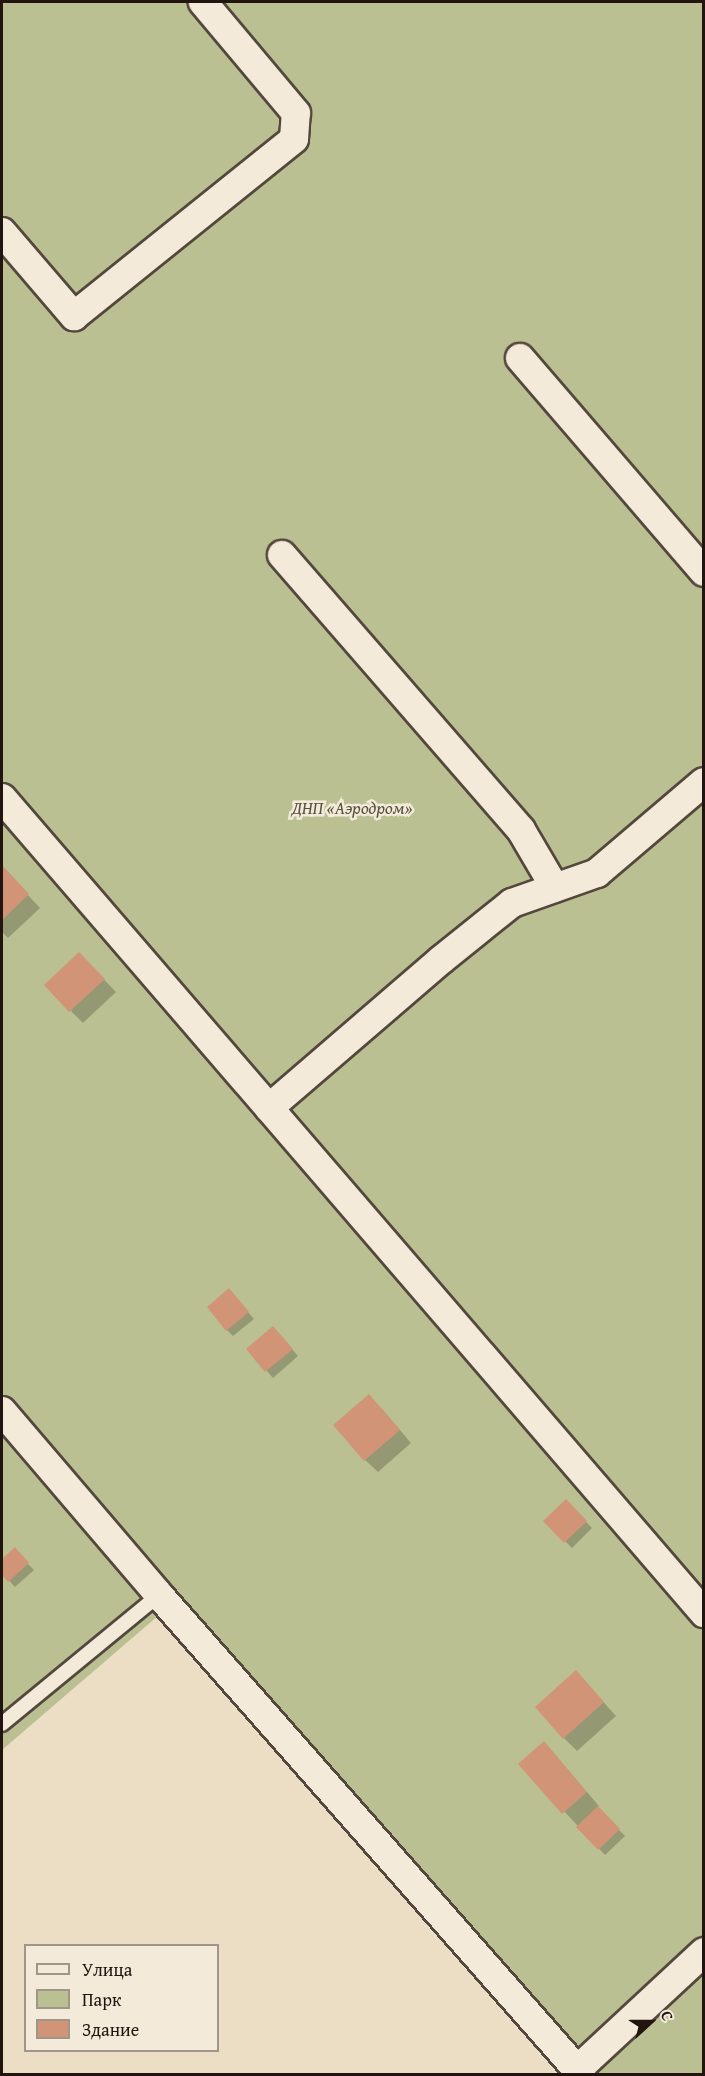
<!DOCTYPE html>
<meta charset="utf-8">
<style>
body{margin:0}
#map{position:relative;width:705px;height:2076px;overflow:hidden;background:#ecdec4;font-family:"Gentium Book Plus",serif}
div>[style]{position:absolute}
.green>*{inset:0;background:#bac092}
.shadow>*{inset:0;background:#0003}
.building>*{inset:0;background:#d19477}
.roads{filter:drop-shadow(2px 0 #54473d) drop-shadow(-2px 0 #54473d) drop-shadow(0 2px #54473d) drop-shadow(0 -2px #54473d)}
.lane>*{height:14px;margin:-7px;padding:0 7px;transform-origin:7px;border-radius:7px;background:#f3ead9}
.street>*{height:28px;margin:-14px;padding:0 14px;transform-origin:14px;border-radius:14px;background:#f3ead9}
span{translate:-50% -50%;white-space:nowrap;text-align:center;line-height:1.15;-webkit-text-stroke:5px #f3ead9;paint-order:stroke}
.park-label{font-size:18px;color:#57513e;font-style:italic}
.frame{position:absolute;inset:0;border:3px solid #221510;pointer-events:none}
.legend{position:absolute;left:24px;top:1944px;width:195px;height:108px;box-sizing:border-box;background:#f3ead9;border:2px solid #9f9589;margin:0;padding:8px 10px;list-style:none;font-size:18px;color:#221510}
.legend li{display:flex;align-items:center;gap:12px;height:30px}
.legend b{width:30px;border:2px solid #9f9589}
.north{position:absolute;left:621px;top:1992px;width:60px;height:60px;-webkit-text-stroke:4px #f3ead9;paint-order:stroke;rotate:69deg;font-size:16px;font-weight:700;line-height:24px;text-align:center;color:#221510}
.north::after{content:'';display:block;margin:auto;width:21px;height:27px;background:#221510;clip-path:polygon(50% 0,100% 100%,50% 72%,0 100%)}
</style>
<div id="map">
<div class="green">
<i style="clip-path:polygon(2px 2px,703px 2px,703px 2074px,563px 2074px,159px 1615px,2px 1750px)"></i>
</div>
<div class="shadow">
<i style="clip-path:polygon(2px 867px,40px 908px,8px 938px,2px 932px)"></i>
<i style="clip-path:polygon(92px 967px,116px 992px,83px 1023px,71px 1011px)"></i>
<i style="clip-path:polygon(235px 1297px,254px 1319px,233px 1336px,227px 1330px)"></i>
<i style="clip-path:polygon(279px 1334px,298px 1356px,273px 1378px,248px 1349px)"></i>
<i style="clip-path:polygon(382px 1409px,411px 1443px,378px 1472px,365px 1460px)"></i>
<i style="clip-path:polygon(566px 1501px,592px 1528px,572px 1548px,545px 1521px)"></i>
<i style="clip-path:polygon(14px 1550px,34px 1570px,15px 1587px,2px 1573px,2px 1561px)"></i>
<i style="clip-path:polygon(588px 1685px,616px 1716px,577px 1751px,564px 1738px)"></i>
<i style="clip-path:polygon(556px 1756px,599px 1806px,597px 1807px,625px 1836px,605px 1855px,520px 1764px)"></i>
</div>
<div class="building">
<i style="clip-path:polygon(2px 865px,29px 894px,2px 920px)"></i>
<i style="clip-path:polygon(79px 952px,105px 979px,69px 1012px,44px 985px)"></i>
<i style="clip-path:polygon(229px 1288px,249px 1312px,226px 1331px,207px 1307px)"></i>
<i style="clip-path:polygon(273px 1326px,293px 1349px,265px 1372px,246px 1349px)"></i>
<i style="clip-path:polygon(369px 1394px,400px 1430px,364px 1461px,333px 1425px)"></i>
<i style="clip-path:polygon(566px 1499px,587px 1521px,564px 1543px,543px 1521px)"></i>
<i style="clip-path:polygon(15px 1547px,29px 1563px,8px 1582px,2px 1575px,2px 1559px)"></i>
<i style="clip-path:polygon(576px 1670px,604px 1702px,563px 1739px,535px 1707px)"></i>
<i style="clip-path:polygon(544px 1741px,587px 1792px,562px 1814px,518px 1764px)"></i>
<i style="clip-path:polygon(598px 1806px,620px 1829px,598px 1850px,576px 1827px)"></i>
</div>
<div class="roads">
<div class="lane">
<i style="left:2px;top:1724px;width:203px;rotate:-39.4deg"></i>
</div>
<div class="street">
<i style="left:2px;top:232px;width:111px;rotate:49.4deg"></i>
<i style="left:74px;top:316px;width:282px;rotate:-38.8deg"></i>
<i style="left:294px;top:139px;width:26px;rotate:-86deg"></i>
<i style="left:296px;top:113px;width:145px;rotate:-130deg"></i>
<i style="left:520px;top:358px;width:282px;rotate:49.3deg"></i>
<i style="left:282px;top:555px;width:364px;rotate:49deg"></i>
<i style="left:521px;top:830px;width:67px;rotate:59.6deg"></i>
<i style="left:2px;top:798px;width:1076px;rotate:49.26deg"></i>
<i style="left:269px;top:1108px;width:227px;rotate:-40.7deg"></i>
<i style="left:441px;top:960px;width:91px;rotate:-38.8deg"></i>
<i style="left:512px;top:903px;width:90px;rotate:-19.4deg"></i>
<i style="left:597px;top:873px;width:140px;rotate:-40.4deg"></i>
<i style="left:2px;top:1411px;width:242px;rotate:49.5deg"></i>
<i style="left:159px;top:1595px;width:638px;rotate:48.62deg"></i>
<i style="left:577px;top:2070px;width:173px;rotate:-42.9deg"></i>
</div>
</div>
<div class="park-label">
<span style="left:352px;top:808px">ДНП «Аэродром»</span>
</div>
<div class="frame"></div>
<ul class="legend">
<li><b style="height:8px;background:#f3ead9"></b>Улица</li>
<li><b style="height:16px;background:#bac092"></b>Парк</li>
<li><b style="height:16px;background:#d19477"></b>Здание</li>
</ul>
<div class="north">С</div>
</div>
